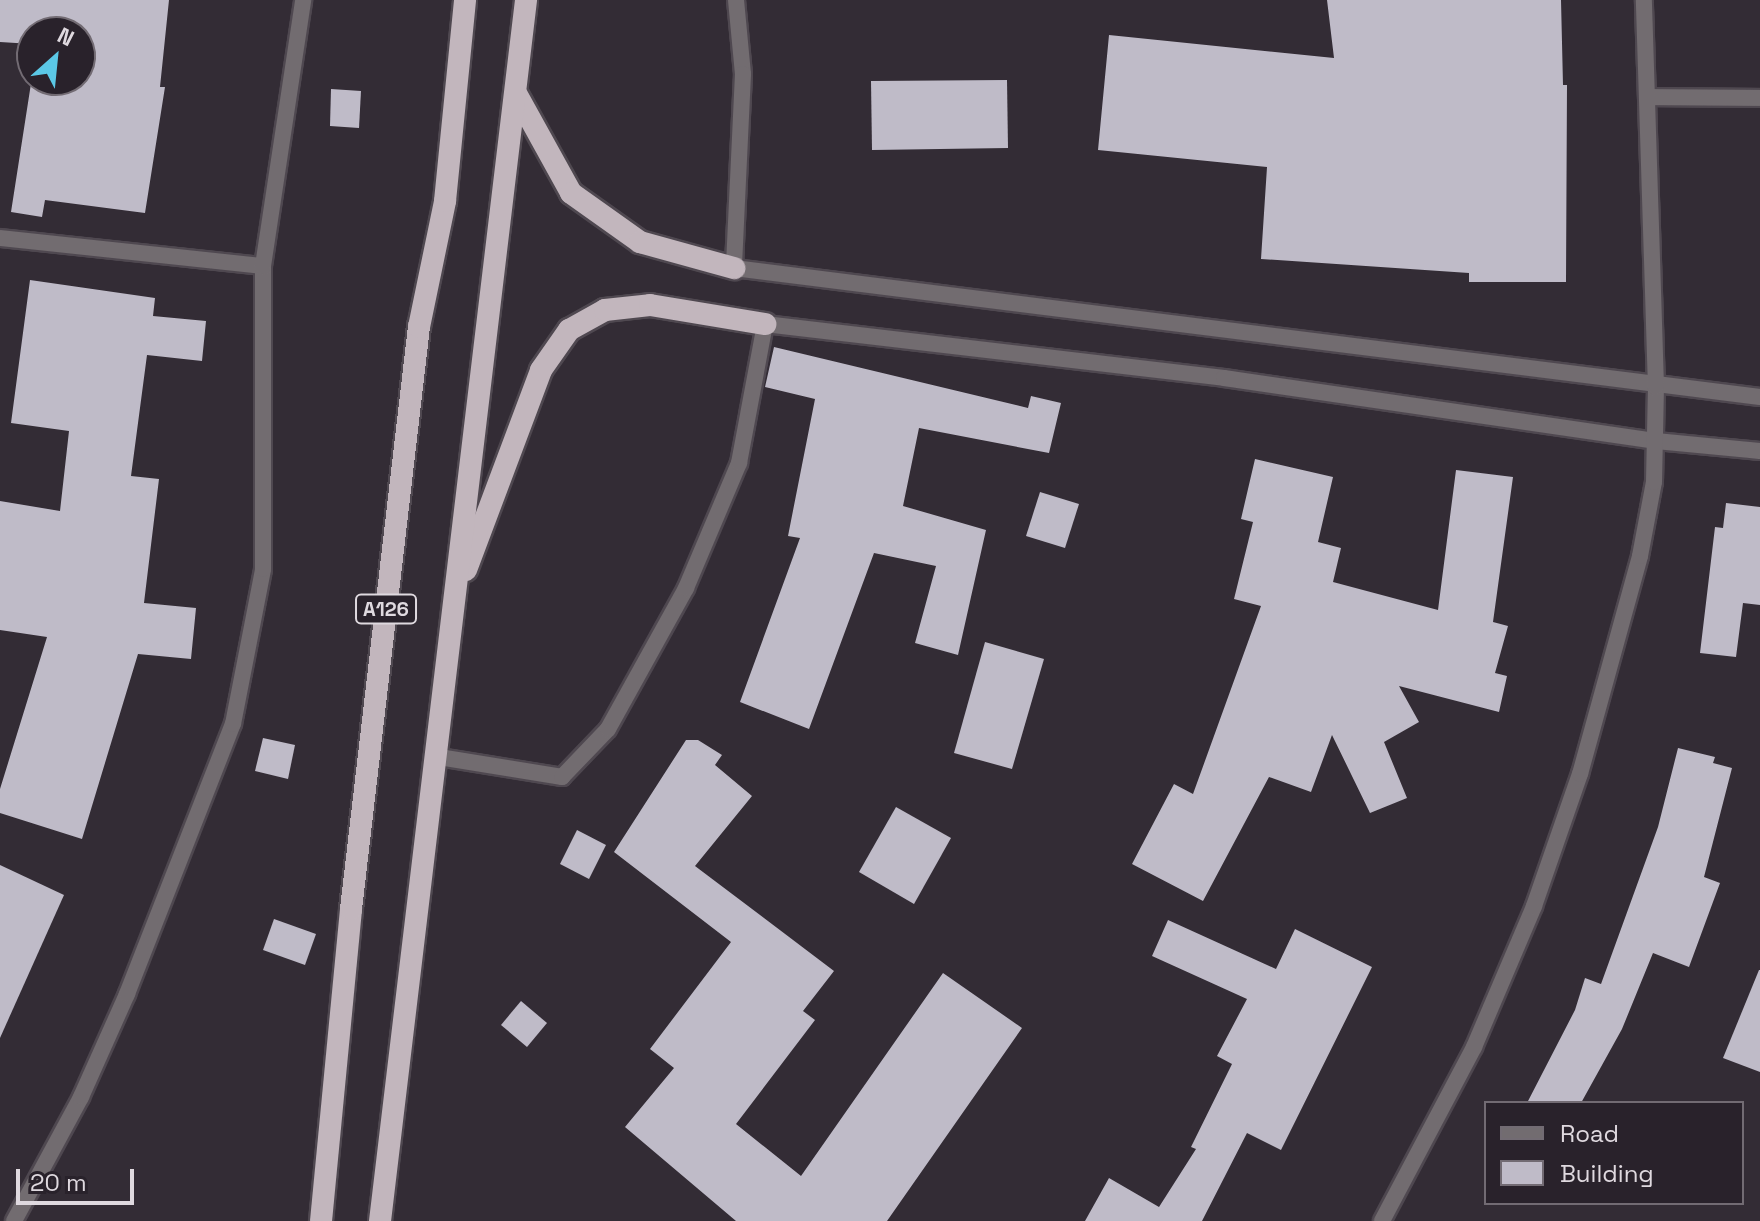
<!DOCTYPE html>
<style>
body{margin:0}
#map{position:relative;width:1760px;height:1221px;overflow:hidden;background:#332c35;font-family:"Space Grotesk",sans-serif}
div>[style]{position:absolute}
.building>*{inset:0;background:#bfbbc8}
.roads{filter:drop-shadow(2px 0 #4f4850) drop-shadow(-2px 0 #4f4850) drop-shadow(0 2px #4f4850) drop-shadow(0 -2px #4f4850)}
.service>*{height:16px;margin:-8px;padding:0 8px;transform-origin:8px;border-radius:8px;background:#726c70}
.minor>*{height:16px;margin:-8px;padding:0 8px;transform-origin:8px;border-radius:8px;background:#726c70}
.trunk>*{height:22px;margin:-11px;padding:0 11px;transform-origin:11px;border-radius:11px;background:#c2b6bd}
span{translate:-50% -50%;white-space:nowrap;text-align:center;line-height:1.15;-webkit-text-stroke:8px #29222b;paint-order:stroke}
.shield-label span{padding:2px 6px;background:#29222b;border:2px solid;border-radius:6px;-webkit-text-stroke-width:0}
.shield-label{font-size:20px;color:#dfd9df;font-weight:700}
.legend{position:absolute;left:1484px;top:1101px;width:260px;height:104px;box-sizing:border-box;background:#29222b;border:2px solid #726b73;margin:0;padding:10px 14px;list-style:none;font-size:24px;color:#dfd9df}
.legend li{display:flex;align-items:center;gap:16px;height:40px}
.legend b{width:40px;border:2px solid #726b73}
.north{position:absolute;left:16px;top:16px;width:80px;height:80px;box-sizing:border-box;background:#29222b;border:2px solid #726b73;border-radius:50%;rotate:27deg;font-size:22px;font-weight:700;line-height:32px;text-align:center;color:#dfd9df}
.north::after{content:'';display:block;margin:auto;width:28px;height:36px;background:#5bc8e6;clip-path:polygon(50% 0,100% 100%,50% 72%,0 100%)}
.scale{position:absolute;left:16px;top:1169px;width:118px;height:36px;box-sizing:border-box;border:4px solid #dfd9df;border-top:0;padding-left:10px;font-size:24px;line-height:28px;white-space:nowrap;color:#dfd9df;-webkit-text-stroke:6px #29222b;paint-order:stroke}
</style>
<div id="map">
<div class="building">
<i style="clip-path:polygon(0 0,169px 0,160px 87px,165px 87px,145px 213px,45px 200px,42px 217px,11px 212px,32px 77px,80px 80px,80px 32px,32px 32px,32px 44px,0 42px)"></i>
<i style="clip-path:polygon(1327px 0,1561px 0,1563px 85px,1567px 85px,1566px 282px,1469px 282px,1469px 273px,1261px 259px,1267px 167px,1098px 150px,1109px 35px,1334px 58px)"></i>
<i style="clip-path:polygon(1007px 80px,1008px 148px,872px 150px,871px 81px)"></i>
<i style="clip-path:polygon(331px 89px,361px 91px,359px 128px,330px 126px)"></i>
<i style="clip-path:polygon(30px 280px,155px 298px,153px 316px,206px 321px,202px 361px,147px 355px,131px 476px,159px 479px,144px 603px,196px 608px,191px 659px,138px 654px,82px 839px,0 813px,0 789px,47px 637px,0 630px,0 501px,60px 511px,69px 431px,11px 423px)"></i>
<i style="clip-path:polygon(774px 347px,1028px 408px,1031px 396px,1061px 403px,1049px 453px,919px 428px,903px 506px,986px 530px,958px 655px,915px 643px,936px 566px,874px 553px,809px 729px,740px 702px,800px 538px,788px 536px,815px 399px,765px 387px)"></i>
<i style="clip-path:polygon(1255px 459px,1333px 477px,1318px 542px,1341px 548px,1333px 582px,1438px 610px,1456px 470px,1513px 477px,1493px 622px,1508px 626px,1495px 673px,1507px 676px,1499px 712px,1399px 686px,1419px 722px,1384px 742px,1407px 798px,1370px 813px,1332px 735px,1311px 792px,1269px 777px,1203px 901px,1132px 864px,1174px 784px,1193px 794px,1261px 606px,1234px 599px,1253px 522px,1241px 519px)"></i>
<i style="clip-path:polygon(1040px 492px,1079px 504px,1065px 548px,1026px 536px)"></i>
<i style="clip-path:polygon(1726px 503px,1760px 507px,1760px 605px,1743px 603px,1736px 657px,1700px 653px,1715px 527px,1723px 528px)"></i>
<i style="clip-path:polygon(985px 642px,1044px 659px,1012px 769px,954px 753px)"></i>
<i style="clip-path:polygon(263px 738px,295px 745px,288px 779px,255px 771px)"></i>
<i style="clip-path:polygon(686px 740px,698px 740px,722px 755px,715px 765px,752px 796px,695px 866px,834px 971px,803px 1011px,815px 1020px,736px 1124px,801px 1176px,943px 973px,1022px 1028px,887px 1221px,736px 1221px,625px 1127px,674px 1068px,650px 1049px,731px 942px,614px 852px)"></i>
<i style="clip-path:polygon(1678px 748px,1715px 757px,1713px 763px,1732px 768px,1704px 877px,1720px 883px,1689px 967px,1653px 953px,1622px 1029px,1581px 1103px,1527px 1103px,1575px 1010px,1585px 978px,1601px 984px,1658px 827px)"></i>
<i style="clip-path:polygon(896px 807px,951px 838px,914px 904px,859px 872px)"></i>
<i style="clip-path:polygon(577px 830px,606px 845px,589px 879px,560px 864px)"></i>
<i style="clip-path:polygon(0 865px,64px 895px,0 1038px)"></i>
<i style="clip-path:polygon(274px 919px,316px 934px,305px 965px,263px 950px)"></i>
<i style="clip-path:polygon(1168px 920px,1276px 969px,1295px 929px,1372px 967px,1281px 1150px,1247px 1133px,1202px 1221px,1085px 1221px,1109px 1178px,1159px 1207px,1196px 1149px,1191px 1147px,1232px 1064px,1217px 1056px,1247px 999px,1152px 956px)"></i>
<i style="clip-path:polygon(1759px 970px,1760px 970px,1760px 1072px,1723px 1058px)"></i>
<i style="clip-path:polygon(521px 1001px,547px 1023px,527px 1047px,501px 1025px)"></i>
</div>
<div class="roads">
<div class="service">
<i style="left:1647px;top:97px;width:113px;rotate:0.5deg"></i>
<i style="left:0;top:238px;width:264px;rotate:6.1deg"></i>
<i style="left:439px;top:757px;width:125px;rotate:9.2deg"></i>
<i style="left:562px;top:777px;width:66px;rotate:-46.2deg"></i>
<i style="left:608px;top:729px;width:161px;rotate:-61deg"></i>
<i style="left:686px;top:588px;width:136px;rotate:-67deg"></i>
<i style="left:739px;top:463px;width:141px;rotate:-79.4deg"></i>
</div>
<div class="minor">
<i style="left:736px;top:0;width:74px;rotate:84.6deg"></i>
<i style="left:743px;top:74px;width:194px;rotate:92.7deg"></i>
<i style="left:734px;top:268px;width:1034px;rotate:7.17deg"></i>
<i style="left:765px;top:324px;width:462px;rotate:6.7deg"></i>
<i style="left:1224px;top:378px;width:437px;rotate:8.3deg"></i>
<i style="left:1656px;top:441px;width:104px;rotate:5.5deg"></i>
<i style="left:14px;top:1221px;width:141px;rotate:-61.6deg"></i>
<i style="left:81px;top:1097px;width:113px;rotate:-65.9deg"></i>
<i style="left:127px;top:994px;width:290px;rotate:-68.6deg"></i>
<i style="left:233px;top:724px;width:158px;rotate:-79deg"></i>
<i style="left:263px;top:569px;width:303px;rotate:-90deg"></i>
<i style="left:263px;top:266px;width:269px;rotate:-81.4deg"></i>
<i style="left:1382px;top:1221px;width:197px;rotate:-62.1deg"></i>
<i style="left:1474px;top:1047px;width:153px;rotate:-66.9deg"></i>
<i style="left:1534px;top:906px;width:140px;rotate:-70.8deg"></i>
<i style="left:1580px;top:774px;width:226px;rotate:-74.6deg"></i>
<i style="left:1640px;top:556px;width:75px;rotate:-79.3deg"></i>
<i style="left:1654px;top:482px;width:95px;rotate:-88.8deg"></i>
<i style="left:1656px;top:387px;width:387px;rotate:-91.8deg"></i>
</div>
<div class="trunk">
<i style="left:517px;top:95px;width:112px;rotate:61.1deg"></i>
<i style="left:571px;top:193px;width:85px;rotate:35.4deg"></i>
<i style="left:640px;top:242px;width:98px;rotate:15.5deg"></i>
<i style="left:466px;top:570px;width:214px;rotate:-69.4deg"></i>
<i style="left:541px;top:370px;width:49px;rotate:-55deg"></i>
<i style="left:569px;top:330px;width:41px;rotate:-29.1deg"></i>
<i style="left:605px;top:310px;width:45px;rotate:-6.3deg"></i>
<i style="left:650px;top:305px;width:117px;rotate:9.4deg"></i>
<i style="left:321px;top:1221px;width:313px;rotate:-84.5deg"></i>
<i style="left:351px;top:909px;width:586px;rotate:-83.34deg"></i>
<i style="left:419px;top:327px;width:129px;rotate:-78.3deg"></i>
<i style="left:445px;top:201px;width:202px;rotate:-84.3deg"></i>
<i style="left:380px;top:1221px;width:1230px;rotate:-83.18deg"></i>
</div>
</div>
<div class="shield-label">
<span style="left:386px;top:609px">A126</span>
</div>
<ul class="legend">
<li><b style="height:10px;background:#726c70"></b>Road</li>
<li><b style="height:22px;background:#bfbbc8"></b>Building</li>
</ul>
<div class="north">N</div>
<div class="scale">20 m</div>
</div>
